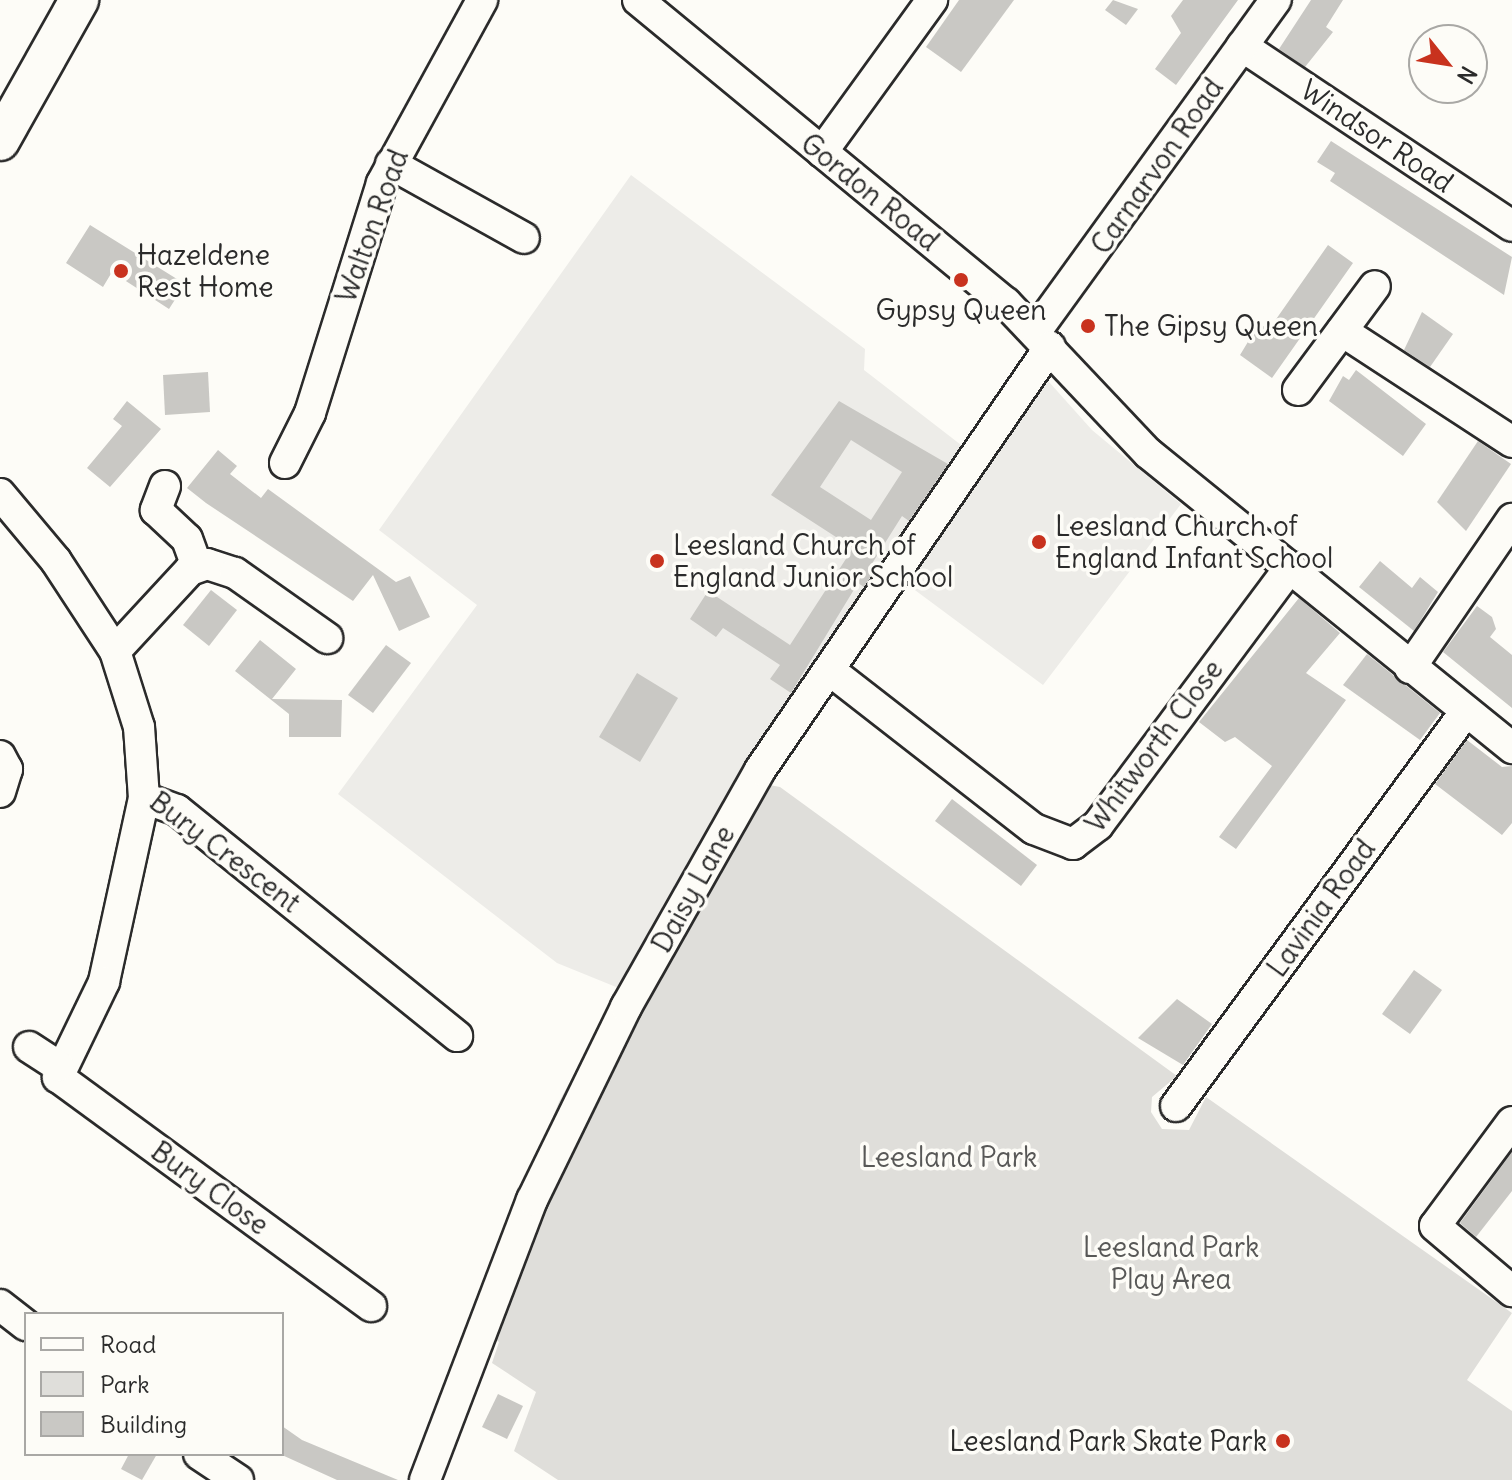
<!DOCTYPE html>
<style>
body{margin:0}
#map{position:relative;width:1512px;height:1480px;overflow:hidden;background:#fdfcf7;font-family:Delius,sans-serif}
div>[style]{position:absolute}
.built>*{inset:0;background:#edece8}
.green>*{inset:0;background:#dfdeda}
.building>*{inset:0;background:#c9c8c4}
.roads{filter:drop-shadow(2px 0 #2b2b2b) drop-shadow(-2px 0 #2b2b2b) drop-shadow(0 2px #2b2b2b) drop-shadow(0 -2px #2b2b2b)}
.minor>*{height:30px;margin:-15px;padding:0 15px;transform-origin:15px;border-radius:15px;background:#fdfcf7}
.major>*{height:38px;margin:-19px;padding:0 19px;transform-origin:19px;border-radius:19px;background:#fdfcf7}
.dots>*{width:22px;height:22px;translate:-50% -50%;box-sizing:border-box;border:4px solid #fdfcf7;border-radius:50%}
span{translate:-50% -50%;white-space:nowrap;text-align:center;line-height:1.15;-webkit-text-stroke:7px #fdfcf7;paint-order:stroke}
.street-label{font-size:28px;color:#2b2b2b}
.poi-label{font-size:28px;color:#2b2b2b}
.left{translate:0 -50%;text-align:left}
.right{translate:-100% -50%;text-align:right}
.park-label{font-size:28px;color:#585857}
.legend{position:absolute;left:24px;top:1312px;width:260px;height:144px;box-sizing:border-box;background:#fdfcf7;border:2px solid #a9a8a5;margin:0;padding:10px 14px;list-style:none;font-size:24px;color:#2b2b2b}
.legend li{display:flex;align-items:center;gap:16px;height:40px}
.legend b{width:40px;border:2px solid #a9a8a5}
.north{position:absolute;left:1408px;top:24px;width:80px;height:80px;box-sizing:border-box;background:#fdfcf7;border:2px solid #a9a8a5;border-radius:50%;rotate:120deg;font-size:22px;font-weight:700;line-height:32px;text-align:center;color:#2b2b2b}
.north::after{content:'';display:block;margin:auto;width:28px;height:36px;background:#c8321e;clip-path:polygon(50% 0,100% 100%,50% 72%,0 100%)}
</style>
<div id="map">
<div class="built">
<i style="clip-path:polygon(631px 175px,865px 349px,864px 370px,965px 448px,695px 858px,621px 989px,557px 963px,338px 794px,477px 605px,379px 530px)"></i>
<i style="clip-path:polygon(1041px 373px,1092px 430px,1181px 504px,1043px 685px,900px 579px)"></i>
</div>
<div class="green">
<i style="clip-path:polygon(764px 784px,780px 787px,1177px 1076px,1152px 1097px,1151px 1112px,1162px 1129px,1189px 1130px,1206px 1097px,1512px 1313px,1467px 1380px,1512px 1411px,1512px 1480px,558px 1480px,514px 1451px,536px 1392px,492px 1363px,499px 1342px,470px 1320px,559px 1102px,650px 934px,695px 858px)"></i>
</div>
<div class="building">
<i style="clip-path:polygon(959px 0,1014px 0,961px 72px,926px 47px)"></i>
<i style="clip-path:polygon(1113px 0,1138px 9px,1126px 25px,1105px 10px)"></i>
<i style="clip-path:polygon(1183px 0,1238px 0,1176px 85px,1155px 69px,1181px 33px,1171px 16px)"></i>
<i style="clip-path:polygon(1311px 0,1343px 0,1326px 27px,1333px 32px,1305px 67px,1279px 49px)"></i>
<i style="clip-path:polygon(1331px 141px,1512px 257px,1504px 295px,1330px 181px,1335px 173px,1317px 162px)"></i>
<i style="clip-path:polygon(90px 225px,185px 284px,169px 309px,112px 272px,103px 287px,66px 263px)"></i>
<i style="clip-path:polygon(1328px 245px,1353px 263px,1272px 378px,1240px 355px,1257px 327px,1272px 325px)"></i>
<i style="clip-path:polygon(1422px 312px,1453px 334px,1430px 367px,1404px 350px)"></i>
<i style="clip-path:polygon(1356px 370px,1426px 424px,1403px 456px,1329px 401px,1343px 376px,1349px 380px)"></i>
<i style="clip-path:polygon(208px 372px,210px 412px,165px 415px,163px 375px)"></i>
<i style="clip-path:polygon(127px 401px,161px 429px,110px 487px,87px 468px,122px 426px,113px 419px)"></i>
<i style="clip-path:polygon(evenodd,839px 401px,948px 464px,909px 521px,902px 516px,873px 562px,878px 565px,864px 587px,858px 583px,791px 693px,770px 679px,780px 665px,723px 628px,716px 637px,690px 619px,708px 591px,790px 645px,853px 548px,771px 495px,839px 401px,851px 440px,902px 472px,871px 520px,820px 487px,851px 440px)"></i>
<i style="clip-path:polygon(1478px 441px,1511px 464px,1466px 531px,1437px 502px)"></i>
<i style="clip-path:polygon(218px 450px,237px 466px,230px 474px,261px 498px,268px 489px,396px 582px,410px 576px,430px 617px,399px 631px,373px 575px,353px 601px,206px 503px,187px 488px)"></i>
<i style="clip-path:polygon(1380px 561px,1412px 588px,1420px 577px,1438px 592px,1414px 631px,1359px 587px)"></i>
<i style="clip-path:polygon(211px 590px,237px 610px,209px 646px,183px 625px)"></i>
<i style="clip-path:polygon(1299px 598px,1340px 633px,1306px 673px,1346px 700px,1236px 849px,1219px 837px,1272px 766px,1235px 737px,1225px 742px,1199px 722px)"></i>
<i style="clip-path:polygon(1477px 606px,1492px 617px,1496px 629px,1490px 637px,1512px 655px,1512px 708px,1443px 652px)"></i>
<i style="clip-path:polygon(260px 640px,296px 669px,272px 699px,342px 700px,341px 737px,289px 737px,289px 714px,235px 671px)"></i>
<i style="clip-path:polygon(386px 645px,411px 663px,373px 713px,348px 695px)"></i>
<i style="clip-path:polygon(1367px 654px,1440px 713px,1420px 740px,1343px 685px)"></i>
<i style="clip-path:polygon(637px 673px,678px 698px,640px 762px,599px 737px)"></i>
<i style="clip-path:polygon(1467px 740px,1502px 767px,1512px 766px,1512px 823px,1502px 835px,1435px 784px)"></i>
<i style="clip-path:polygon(952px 799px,1037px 865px,1021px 886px,935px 821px)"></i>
<i style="clip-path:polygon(1414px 970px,1442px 990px,1410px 1034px,1382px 1014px)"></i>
<i style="clip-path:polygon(1177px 999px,1212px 1024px,1183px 1065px,1138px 1038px)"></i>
<i style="clip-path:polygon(1512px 1152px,1512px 1191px,1476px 1237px,1460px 1223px)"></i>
<i style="clip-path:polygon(498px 1394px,523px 1406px,507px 1439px,482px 1427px)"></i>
<i style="clip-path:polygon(282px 1426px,302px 1440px,398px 1480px,337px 1480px,282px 1455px)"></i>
<i style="clip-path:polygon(129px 1454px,157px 1454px,142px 1480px,121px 1469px)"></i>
</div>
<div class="roads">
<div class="minor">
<i style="left:638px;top:0;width:477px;rotate:39.5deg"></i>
<i style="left:1006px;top:303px;width:207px;rotate:46.6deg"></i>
<i style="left:1148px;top:453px;width:469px;rotate:39deg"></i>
<i style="left:1242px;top:46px;width:324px;rotate:33.7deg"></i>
<i style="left:822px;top:152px;width:188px;rotate:-54.1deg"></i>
<i style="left:391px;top:164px;width:152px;rotate:29.1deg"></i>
<i style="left:1036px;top:331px;width:409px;rotate:-54.1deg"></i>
<i style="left:1342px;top:331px;width:203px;rotate:33.1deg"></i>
<i style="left:1298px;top:390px;width:129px;rotate:-53.5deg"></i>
<i style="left:285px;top:463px;width:56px;rotate:-63.4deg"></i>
<i style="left:310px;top:413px;width:241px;rotate:-72.6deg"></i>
<i style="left:382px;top:183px;width:209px;rotate:-61.3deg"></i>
<i style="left:165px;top:486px;width:26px;rotate:111deg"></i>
<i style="left:156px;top:510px;width:42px;rotate:43.1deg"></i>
<i style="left:187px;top:539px;width:29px;rotate:70deg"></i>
<i style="left:0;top:494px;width:87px;rotate:50.1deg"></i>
<i style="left:56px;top:561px;width:108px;rotate:56.8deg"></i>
<i style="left:115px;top:651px;width:80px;rotate:72.5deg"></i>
<i style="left:139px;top:727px;width:71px;rotate:86deg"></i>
<i style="left:144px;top:798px;width:35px;rotate:20deg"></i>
<i style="left:177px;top:810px;width:360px;rotate:38.9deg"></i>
<i style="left:115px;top:651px;width:110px;rotate:-47.2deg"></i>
<i style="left:190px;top:570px;width:18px;rotate:-19deg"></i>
<i style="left:207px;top:564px;width:29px;rotate:18deg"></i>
<i style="left:235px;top:573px;width:113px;rotate:35.2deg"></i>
<i style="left:1410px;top:668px;width:181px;rotate:-55.6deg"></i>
<i style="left:841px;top:679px;width:244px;rotate:37.9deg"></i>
<i style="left:1034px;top:829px;width:42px;rotate:21deg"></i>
<i style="left:1073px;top:844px;width:31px;rotate:-37deg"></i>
<i style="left:1098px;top:825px;width:322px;rotate:-53.3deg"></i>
<i style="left:0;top:756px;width:15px;rotate:62deg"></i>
<i style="left:7px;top:769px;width:24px;rotate:107deg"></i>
<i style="left:144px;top:798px;width:188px;rotate:102.3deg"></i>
<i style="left:104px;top:982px;width:106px;rotate:115.8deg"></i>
<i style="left:58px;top:1077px;width:388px;rotate:36.2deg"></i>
<i style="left:29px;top:1047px;width:35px;rotate:33deg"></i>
<i style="left:1176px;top:1106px;width:490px;rotate:-53.7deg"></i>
<i style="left:1512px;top:1122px;width:129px;rotate:126.5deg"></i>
<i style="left:1435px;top:1226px;width:101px;rotate:40.2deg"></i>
<i style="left:0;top:1305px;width:33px;rotate:38deg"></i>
<i style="left:199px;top:1454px;width:47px;rotate:33.7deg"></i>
<i style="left:425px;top:1480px;width:300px;rotate:-69.1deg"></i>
<i style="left:532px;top:1200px;width:215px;rotate:-64deg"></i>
<i style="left:626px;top:1007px;width:272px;rotate:-60.5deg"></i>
<i style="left:760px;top:770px;width:513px;rotate:-55.57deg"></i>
</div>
<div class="major">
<i style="left:0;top:141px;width:162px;rotate:-60.7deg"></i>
</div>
</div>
<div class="dots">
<i style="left:121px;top:271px;background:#c8321e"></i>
<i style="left:961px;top:280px;background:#c8321e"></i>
<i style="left:1088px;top:326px;background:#c8321e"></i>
<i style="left:1039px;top:542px;background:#c8321e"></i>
<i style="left:657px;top:561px;background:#c8321e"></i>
<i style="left:1283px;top:1441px;background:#c8321e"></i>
</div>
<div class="street-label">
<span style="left:1377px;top:136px;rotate:34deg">Windsor Road</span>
<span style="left:1157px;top:166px;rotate:-55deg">Carnarvon Road</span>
<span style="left:870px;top:192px;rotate:39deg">Gordon Road</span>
<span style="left:372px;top:226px;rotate:-70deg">Walton Road</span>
<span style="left:1154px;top:746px;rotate:-53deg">Whitworth Close</span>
<span style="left:225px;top:852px;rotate:37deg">Bury Crescent</span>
<span style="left:693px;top:889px;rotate:-61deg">Daisy Lane</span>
<span style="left:1321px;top:908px;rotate:-54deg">Lavinia Road</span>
<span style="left:210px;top:1188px;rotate:36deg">Bury Close</span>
</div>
<div class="poi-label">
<span class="left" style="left:137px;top:271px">Hazeldene<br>Rest Home</span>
<span style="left:961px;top:310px">Gypsy Queen</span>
<span class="left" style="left:1104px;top:326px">The Gipsy Queen</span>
<span class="left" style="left:1055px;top:542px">Leesland Church of<br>England Infant School</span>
<span class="left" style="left:673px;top:561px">Leesland Church of<br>England Junior School</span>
<span class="right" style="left:1267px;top:1441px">Leesland Park Skate Park</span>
</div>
<div class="park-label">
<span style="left:949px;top:1157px">Leesland Park</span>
<span style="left:1171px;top:1263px">Leesland Park<br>Play Area</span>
</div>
<ul class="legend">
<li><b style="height:10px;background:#fdfcf7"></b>Road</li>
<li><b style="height:22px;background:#dfdeda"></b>Park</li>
<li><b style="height:22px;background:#c9c8c4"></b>Building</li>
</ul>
<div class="north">N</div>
</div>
